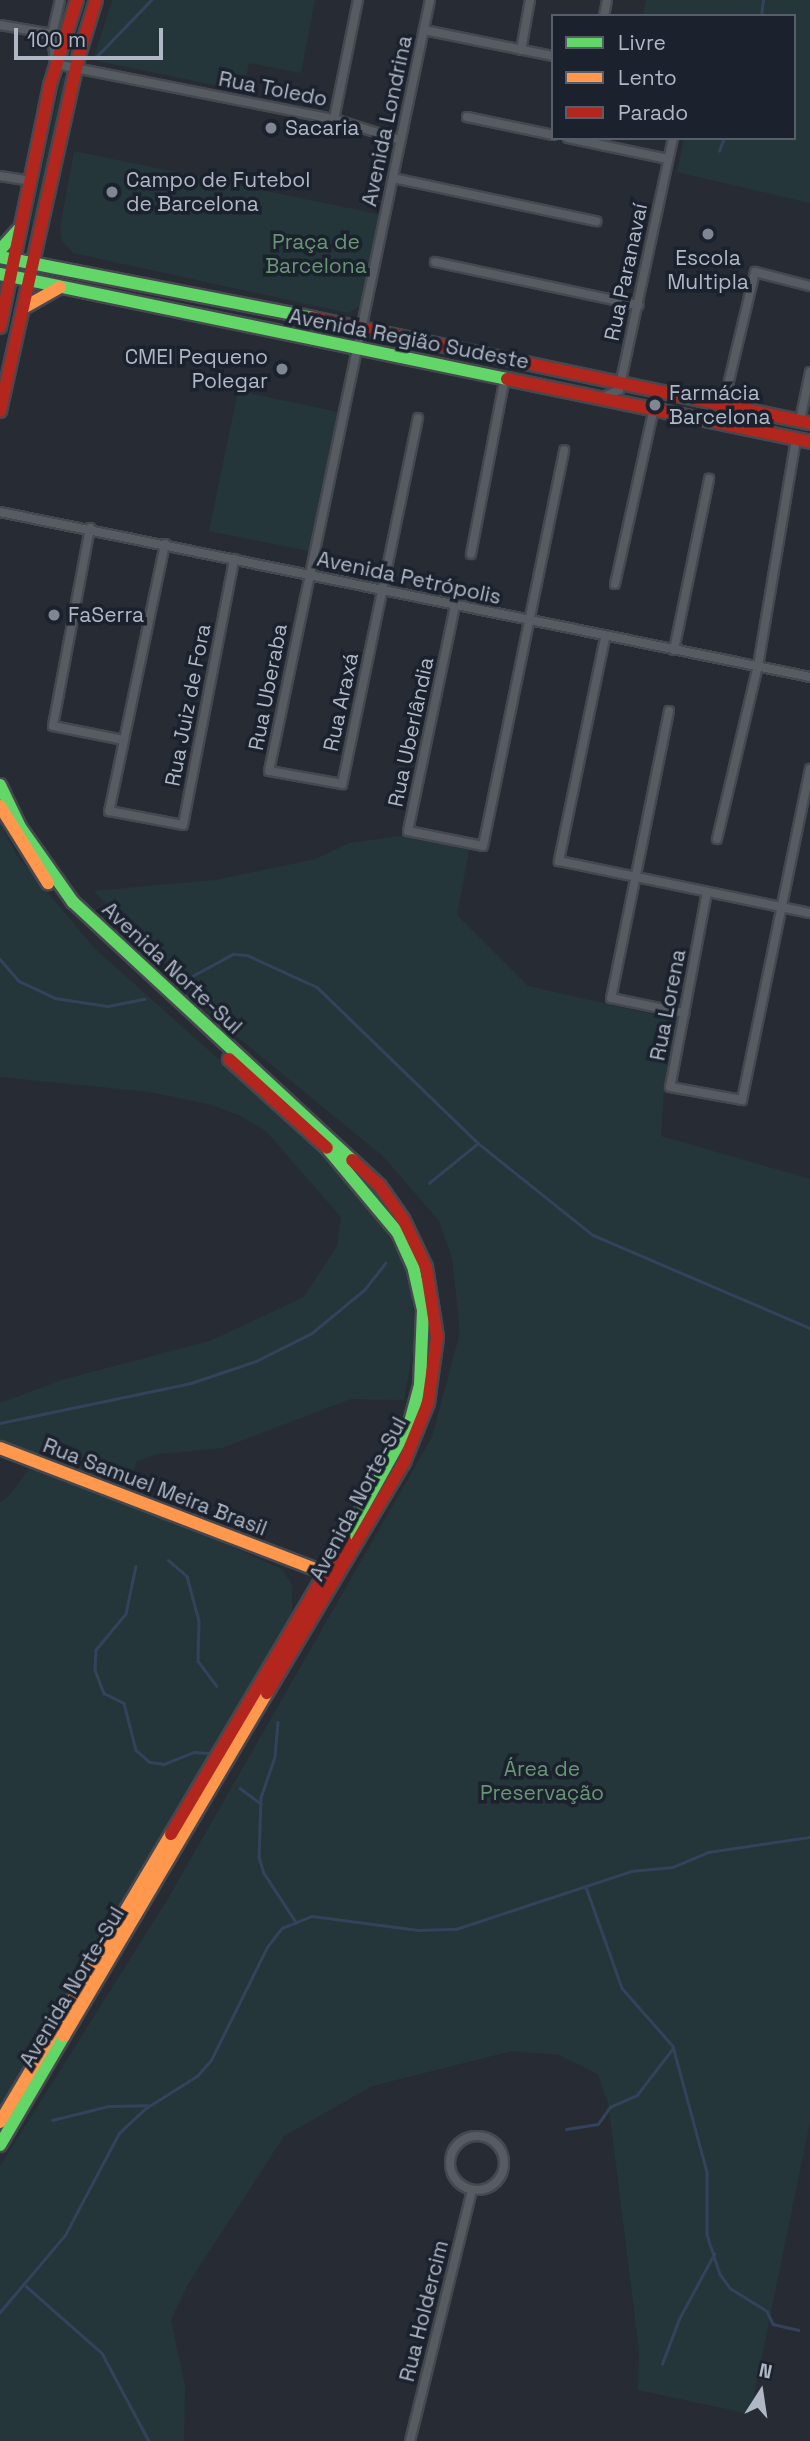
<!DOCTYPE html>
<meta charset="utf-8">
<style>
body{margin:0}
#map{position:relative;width:810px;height:2441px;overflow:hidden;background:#272c34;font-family:"Space Grotesk",sans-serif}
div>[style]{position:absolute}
.green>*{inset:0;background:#243639}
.stream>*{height:2.5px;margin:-1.25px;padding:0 1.25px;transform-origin:1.25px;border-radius:1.25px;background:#34435c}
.roads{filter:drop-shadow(2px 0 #45484f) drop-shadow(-2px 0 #45484f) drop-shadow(0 2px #45484f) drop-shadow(0 -2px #45484f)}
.street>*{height:8px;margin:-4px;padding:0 4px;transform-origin:4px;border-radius:4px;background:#575b62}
.street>.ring{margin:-4px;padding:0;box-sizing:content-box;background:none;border:8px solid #575b62;border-radius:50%}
.fast>*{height:12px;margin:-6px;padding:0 6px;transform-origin:6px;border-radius:6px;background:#63d668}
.slow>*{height:12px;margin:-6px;padding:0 6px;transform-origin:6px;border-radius:6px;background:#ff974d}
.jam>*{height:12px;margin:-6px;padding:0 6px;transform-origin:6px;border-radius:6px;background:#b3261e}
.dots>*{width:19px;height:19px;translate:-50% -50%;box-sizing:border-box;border:4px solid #1b222e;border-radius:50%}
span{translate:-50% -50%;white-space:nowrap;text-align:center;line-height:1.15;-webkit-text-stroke:7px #1b222e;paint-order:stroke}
.street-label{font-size:21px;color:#b0b8c6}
.poi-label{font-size:21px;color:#b0b8c6}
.left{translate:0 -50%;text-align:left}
.right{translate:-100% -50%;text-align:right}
.park-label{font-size:21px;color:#689674}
.legend{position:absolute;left:551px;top:14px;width:245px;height:126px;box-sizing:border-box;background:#1b222e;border:2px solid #575e6b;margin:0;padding:9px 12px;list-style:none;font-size:21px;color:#b0b8c6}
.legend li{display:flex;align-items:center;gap:14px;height:35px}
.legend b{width:35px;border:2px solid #575e6b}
.north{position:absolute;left:726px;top:2357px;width:70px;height:70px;-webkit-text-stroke:5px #1b222e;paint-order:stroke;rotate:12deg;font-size:19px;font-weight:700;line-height:28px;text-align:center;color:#b0b8c6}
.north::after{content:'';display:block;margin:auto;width:24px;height:32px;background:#b0b8c6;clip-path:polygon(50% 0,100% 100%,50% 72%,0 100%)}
.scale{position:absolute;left:14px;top:28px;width:149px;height:32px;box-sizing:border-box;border:4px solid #b0b8c6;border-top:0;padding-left:9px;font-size:21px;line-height:24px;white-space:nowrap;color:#b0b8c6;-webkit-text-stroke:5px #1b222e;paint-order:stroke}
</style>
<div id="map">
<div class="green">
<i style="clip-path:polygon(112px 0,315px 0,301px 73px,249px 63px,243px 91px,93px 60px)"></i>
<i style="clip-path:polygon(646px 0,810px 0,810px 203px,677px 172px,684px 138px,794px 138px,794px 16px,643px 16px)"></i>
<i style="clip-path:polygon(66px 75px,38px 224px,31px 223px,62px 78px)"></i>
<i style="clip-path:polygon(74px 151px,382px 215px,364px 304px,348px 313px,73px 253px,62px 241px,60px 228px)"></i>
<i style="clip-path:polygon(238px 391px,338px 412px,309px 551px,209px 531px)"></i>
<i style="clip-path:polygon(0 823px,17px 856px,95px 949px,287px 1120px,363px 1196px,400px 1255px,412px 1293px,415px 1340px,404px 1400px,351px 1399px,222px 1448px,157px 1454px,137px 1461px,123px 1499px,282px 1569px,292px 1585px,292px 1617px,0 2111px,0 1502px,9px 1496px,34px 1462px,0 1443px,0 1403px,65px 1379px,210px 1341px,304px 1297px,337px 1246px,341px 1217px,266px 1131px,241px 1116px,213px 1105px,150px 1092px,0 1077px)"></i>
<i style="clip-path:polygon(409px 835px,469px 850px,457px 915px,528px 986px,677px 1020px,664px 1090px,661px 1136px,810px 1179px,810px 2122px,750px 2414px,638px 2390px,639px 2351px,609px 2107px,598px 2074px,559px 2055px,512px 2051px,372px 2086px,284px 2136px,188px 2284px,171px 2320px,185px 2386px,184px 2441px,0 2441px,0 2166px,166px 1902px,432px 1437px,460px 1332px,452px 1258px,439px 1221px,384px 1157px,212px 1016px,94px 891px,215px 880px,316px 859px,349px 843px)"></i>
</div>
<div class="stream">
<i style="left:761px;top:16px;width:16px;rotate:-83deg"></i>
<i style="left:97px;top:56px;width:78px;rotate:-46deg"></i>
<i style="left:719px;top:151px;width:14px;rotate:-69deg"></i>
<i style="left:0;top:959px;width:29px;rotate:49deg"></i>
<i style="left:19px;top:981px;width:40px;rotate:25deg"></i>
<i style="left:55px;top:998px;width:54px;rotate:8.6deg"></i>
<i style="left:108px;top:1006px;width:37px;rotate:-11deg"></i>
<i style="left:183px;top:981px;width:57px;rotate:-28.4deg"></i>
<i style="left:233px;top:954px;width:14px;rotate:4deg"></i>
<i style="left:247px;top:955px;width:77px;rotate:24.6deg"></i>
<i style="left:317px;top:987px;width:224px;rotate:44.1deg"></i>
<i style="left:478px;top:1143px;width:147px;rotate:38.7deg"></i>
<i style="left:593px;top:1235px;width:236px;rotate:23.2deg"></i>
<i style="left:429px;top:1183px;width:63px;rotate:-39.2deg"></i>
<i style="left:0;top:1423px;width:195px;rotate:-11.8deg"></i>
<i style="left:191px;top:1383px;width:69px;rotate:-18.7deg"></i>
<i style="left:256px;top:1361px;width:63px;rotate:-26.6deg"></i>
<i style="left:312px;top:1333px;width:69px;rotate:-39.7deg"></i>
<i style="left:365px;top:1289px;width:33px;rotate:-52deg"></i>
<i style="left:168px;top:1560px;width:25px;rotate:40deg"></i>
<i style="left:187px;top:1576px;width:47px;rotate:75.1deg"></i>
<i style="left:199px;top:1621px;width:40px;rotate:91.4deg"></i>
<i style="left:198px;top:1661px;width:31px;rotate:53deg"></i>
<i style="left:136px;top:1566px;width:49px;rotate:101.8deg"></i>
<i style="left:126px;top:1614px;width:47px;rotate:129.8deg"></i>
<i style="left:96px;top:1650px;width:20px;rotate:93deg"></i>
<i style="left:95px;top:1670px;width:25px;rotate:69deg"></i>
<i style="left:104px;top:1693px;width:22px;rotate:27deg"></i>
<i style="left:124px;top:1703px;width:49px;rotate:75.7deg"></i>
<i style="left:136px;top:1750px;width:18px;rotate:41deg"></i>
<i style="left:150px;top:1762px;width:14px;rotate:8deg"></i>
<i style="left:164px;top:1764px;width:32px;rotate:-22deg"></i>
<i style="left:194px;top:1752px;width:14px;rotate:4deg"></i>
<i style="left:278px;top:1722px;width:35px;rotate:95deg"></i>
<i style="left:275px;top:1757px;width:43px;rotate:108.9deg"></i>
<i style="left:261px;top:1798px;width:59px;rotate:91.9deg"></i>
<i style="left:259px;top:1857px;width:17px;rotate:73deg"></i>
<i style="left:264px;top:1873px;width:59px;rotate:56.9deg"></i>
<i style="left:240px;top:1788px;width:26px;rotate:37deg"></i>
<i style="left:586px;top:1887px;width:107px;rotate:70.4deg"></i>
<i style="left:622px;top:1988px;width:77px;rotate:48.7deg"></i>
<i style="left:673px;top:2046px;width:131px;rotate:74.9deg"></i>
<i style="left:707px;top:2172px;width:63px;rotate:90deg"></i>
<i style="left:707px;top:2235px;width:41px;rotate:71.6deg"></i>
<i style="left:720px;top:2274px;width:17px;rotate:54deg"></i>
<i style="left:730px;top:2288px;width:44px;rotate:31.9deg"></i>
<i style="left:767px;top:2311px;width:14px;rotate:65deg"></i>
<i style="left:773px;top:2324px;width:26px;rotate:13deg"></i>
<i style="left:52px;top:2120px;width:59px;rotate:-13.8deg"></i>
<i style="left:109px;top:2106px;width:39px;rotate:-1deg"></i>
<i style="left:566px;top:2129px;width:32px;rotate:-9deg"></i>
<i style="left:598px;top:2124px;width:21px;rotate:-55deg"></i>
<i style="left:610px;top:2107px;width:30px;rotate:-24deg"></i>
<i style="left:637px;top:2095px;width:59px;rotate:-52.5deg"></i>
<i style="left:26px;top:2286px;width:101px;rotate:41.4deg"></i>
<i style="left:102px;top:2353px;width:100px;rotate:61.9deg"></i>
<i style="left:0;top:2312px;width:101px;rotate:-49.8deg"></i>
<i style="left:65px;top:2235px;width:115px;rotate:-62.1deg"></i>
<i style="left:119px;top:2133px;width:37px;rotate:-43deg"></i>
<i style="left:146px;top:2108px;width:60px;rotate:-32.1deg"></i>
<i style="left:197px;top:2076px;width:21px;rotate:-49deg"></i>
<i style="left:211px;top:2060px;width:126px;rotate:-63.6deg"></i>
<i style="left:267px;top:1947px;width:24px;rotate:-52deg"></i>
<i style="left:282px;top:1928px;width:32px;rotate:-22deg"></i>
<i style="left:312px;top:1916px;width:107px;rotate:7.5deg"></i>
<i style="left:418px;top:1930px;width:38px;rotate:-2deg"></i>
<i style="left:456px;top:1929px;width:184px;rotate:-18.3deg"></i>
<i style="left:631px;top:1871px;width:42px;rotate:-5.4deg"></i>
<i style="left:673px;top:1867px;width:38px;rotate:-23deg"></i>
<i style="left:708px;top:1852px;width:103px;rotate:-8.4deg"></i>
<i style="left:662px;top:2364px;width:48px;rotate:-69.3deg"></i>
<i style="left:679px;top:2319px;width:74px;rotate:-61.7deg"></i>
</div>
<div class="roads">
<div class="street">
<i style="left:60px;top:0;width:35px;rotate:103deg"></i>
<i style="left:52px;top:34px;width:30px;rotate:84deg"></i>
<i style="left:55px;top:64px;width:284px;rotate:11.2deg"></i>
<i style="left:334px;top:119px;width:69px;rotate:17.7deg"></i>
<i style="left:604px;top:16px;width:16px;rotate:-79deg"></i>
<i style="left:0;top:25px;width:53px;rotate:9.8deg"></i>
<i style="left:424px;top:30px;width:132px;rotate:11.4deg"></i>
<i style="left:521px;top:50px;width:51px;rotate:-79.8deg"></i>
<i style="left:467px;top:117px;width:88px;rotate:11.8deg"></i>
<i style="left:334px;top:119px;width:121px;rotate:-78.6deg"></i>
<i style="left:568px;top:138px;width:102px;rotate:11.9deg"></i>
<i style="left:0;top:176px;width:30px;rotate:9deg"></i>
<i style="left:393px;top:178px;width:208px;rotate:12deg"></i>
<i style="left:435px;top:262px;width:208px;rotate:12deg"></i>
<i style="left:606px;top:396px;width:14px;rotate:-25deg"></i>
<i style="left:619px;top:390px;width:258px;rotate:-77.9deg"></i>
<i style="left:723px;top:406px;width:138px;rotate:-76.6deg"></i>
<i style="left:755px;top:272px;width:57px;rotate:14.3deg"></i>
<i style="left:418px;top:418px;width:374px;rotate:101.7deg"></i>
<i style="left:342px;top:784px;width:74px;rotate:-169.9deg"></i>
<i style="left:269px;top:771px;width:788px;rotate:-78.21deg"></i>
<i style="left:800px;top:421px;width:50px;rotate:-78.5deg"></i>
<i style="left:0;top:512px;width:827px;rotate:11.51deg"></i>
<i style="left:90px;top:528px;width:201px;rotate:100.6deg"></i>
<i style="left:53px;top:726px;width:72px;rotate:11.2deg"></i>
<i style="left:165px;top:544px;width:273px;rotate:101.8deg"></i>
<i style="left:109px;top:811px;width:75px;rotate:10.7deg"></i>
<i style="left:183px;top:825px;width:271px;rotate:-79.1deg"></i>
<i style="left:471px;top:554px;width:179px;rotate:-79.1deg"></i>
<i style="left:615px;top:584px;width:180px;rotate:-77.5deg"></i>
<i style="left:455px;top:606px;width:230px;rotate:101.8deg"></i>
<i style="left:408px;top:831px;width:76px;rotate:11.3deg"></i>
<i style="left:483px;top:846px;width:404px;rotate:-78.4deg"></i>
<i style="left:605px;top:638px;width:228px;rotate:101.7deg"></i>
<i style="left:559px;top:861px;width:256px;rotate:11.7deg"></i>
<i style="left:674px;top:650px;width:175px;rotate:-78.4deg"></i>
<i style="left:669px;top:711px;width:293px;rotate:101.4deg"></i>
<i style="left:611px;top:998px;width:75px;rotate:11.6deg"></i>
<i style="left:717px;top:839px;width:178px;rotate:-76.7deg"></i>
<i style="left:758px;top:666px;width:230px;rotate:-80.5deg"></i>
<i style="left:707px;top:892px;width:198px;rotate:100.7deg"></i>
<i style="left:670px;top:1087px;width:73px;rotate:10.2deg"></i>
<i style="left:742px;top:1100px;width:338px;rotate:-78.4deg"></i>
<i class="ring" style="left:450px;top:2136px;width:46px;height:46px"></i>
<i style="left:410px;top:2441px;width:259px;rotate:-76.1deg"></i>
</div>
<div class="fast">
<i style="left:0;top:250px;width:27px;rotate:-48deg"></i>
<i style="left:0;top:257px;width:319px;rotate:11deg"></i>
<i style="left:0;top:274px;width:518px;rotate:11.7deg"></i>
<i style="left:0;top:785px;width:47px;rotate:64.5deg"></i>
<i style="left:20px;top:827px;width:92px;rotate:54.8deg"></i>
<i style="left:73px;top:902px;width:380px;rotate:42.8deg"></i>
<i style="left:327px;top:1148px;width:111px;rotate:50.1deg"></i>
<i style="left:398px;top:1233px;width:36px;rotate:66deg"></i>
<i style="left:413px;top:1266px;width:45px;rotate:77.2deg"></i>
<i style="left:423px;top:1310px;width:75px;rotate:92.3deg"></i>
<i style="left:420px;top:1385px;width:39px;rotate:105deg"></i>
<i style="left:410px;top:1423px;width:134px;rotate:119.1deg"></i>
<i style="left:0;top:2145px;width:126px;rotate:-59.6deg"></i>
</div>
<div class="slow">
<i style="left:25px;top:307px;width:40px;rotate:-29.7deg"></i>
<i style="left:0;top:806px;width:91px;rotate:58.1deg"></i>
<i style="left:0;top:1448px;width:357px;rotate:21deg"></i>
<i style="left:64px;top:2036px;width:399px;rotate:-59.4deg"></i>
<i style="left:0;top:2122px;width:335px;rotate:-59.3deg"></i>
</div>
<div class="jam">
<i style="left:313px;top:318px;width:508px;rotate:11.93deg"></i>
<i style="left:0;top:327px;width:247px;rotate:-78.3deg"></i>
<i style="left:50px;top:85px;width:89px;rotate:-72.4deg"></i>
<i style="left:507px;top:379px;width:309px;rotate:11.7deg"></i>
<i style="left:0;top:411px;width:365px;rotate:-77.5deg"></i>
<i style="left:79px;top:55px;width:58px;rotate:-72.8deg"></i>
<i style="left:229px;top:1059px;width:132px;rotate:42.2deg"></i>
<i style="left:267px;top:1693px;width:269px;rotate:-59.3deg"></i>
<i style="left:404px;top:1462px;width:64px;rotate:-67.9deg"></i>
<i style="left:428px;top:1403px;width:67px;rotate:-82.2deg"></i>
<i style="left:437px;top:1337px;width:71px;rotate:-98.9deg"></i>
<i style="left:426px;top:1267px;width:53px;rotate:-115.6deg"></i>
<i style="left:403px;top:1219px;width:40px;rotate:-124.9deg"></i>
<i style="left:380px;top:1186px;width:38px;rotate:-137deg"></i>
<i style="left:171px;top:1834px;width:342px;rotate:-59.4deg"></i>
</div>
</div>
<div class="dots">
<i style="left:271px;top:128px;background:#808793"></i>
<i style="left:112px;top:192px;background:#808793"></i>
<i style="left:708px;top:234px;background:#808793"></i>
<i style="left:282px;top:369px;background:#808793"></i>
<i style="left:655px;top:405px;background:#808793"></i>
<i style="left:54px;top:615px;background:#808793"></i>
</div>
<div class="street-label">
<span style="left:273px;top:89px;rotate:11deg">Rua Toledo</span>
<span style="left:387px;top:121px;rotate:-78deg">Avenida Londrina</span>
<span style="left:626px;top:272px;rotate:-78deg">Rua Paranavaí</span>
<span style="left:409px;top:339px;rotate:11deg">Avenida Região Sudeste</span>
<span style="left:409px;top:578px;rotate:12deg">Avenida Petrópolis</span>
<span style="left:268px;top:687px;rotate:-79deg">Rua Uberaba</span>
<span style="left:341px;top:702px;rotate:-78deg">Rua Araxá</span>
<span style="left:188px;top:705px;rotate:-79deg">Rua Juiz de Fora</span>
<span style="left:411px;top:732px;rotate:-78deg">Rua Uberlândia</span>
<span style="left:172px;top:968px;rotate:43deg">Avenida Norte-Sul</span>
<span style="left:668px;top:1005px;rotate:-79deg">Rua Lorena</span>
<span style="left:155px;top:1487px;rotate:21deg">Rua Samuel Meira Brasil</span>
<span style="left:358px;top:1499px;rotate:-62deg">Avenida Norte-Sul</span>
<span style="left:72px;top:1987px;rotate:-59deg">Avenida Norte-Sul</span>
<span style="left:424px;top:2311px;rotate:-76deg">Rua Holdercim</span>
</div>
<div class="poi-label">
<span class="left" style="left:285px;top:128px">Sacaria</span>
<span class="left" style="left:126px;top:192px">Campo de Futebol<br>de Barcelona</span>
<span style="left:708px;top:270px">Escola<br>Multipla</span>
<span class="right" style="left:268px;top:369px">CMEI Pequeno<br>Polegar</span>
<span class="left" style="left:669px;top:405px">Farmácia<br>Barcelona</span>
<span class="left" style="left:68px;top:615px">FaSerra</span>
</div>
<div class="park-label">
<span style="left:316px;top:254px">Praça de<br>Barcelona</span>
<span style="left:542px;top:1781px">Área de<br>Preservação</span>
</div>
<ul class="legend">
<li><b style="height:9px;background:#63d668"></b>Livre</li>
<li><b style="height:9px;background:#ff974d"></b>Lento</li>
<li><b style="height:9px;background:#b3261e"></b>Parado</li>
</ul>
<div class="north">N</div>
<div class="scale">100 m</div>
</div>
